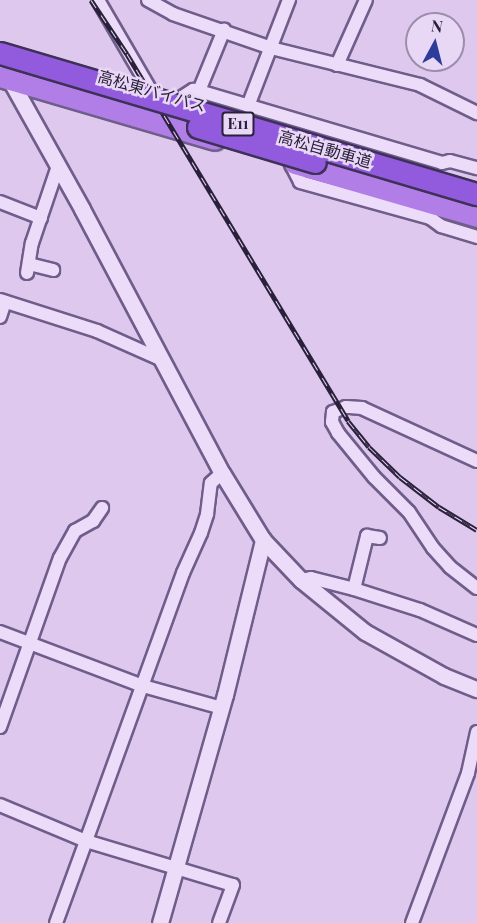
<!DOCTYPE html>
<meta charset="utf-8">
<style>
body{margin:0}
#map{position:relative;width:477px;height:923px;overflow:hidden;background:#dec8ee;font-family:"Playfair Display","Noto Sans JP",serif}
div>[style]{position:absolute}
.roads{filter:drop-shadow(2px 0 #6f5d8a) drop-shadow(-2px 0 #6f5d8a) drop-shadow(0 2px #6f5d8a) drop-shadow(0 -2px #6f5d8a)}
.minor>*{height:12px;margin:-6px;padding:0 6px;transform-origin:6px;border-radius:6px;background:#ecdbf9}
.tertiary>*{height:15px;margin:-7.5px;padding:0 7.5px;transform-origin:7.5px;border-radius:7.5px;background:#ecdbf9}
.trunk>*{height:20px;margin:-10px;padding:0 10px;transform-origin:10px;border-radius:10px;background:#b07ee6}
.rail>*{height:5px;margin-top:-2.5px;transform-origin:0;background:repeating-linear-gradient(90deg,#e9d7f6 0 9px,#29203b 0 18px);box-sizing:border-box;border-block:2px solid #29203b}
.bridges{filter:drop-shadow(2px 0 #3e3158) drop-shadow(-2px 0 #3e3158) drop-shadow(0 2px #3e3158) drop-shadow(0 -2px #3e3158)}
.motorway-bridge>*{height:21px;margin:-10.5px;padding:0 10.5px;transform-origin:10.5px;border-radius:10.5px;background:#925adc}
span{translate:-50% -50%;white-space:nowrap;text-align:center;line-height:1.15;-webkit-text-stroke:5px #e9d7f6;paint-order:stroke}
.shield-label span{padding:2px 4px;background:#e9d7f6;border:2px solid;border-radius:4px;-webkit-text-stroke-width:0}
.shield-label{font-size:15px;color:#29203b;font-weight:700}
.street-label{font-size:16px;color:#29203b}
.north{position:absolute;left:405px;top:12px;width:60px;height:60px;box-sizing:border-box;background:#e9d7f6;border:2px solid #9c8eab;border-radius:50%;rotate:7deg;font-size:16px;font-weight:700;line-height:24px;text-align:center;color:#29203b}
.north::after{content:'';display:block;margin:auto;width:21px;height:27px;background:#2d3c99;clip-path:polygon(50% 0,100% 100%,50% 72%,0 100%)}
</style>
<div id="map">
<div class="roads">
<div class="minor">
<i style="left:98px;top:0;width:105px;rotate:59.8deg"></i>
<i style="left:148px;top:0;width:29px;rotate:29deg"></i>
<i style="left:173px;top:14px;width:104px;rotate:19.1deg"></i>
<i style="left:271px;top:48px;width:154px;rotate:13.9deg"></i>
<i style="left:420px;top:85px;width:64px;rotate:26.2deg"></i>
<i style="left:337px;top:65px;width:71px;rotate:-66deg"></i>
<i style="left:201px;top:86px;width:61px;rotate:-67.7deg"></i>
<i style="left:179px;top:99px;width:17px;rotate:-33deg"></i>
<i style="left:193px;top:90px;width:6px;rotate:9deg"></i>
<i style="left:199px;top:91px;width:253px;rotate:16.5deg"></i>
<i style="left:442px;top:163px;width:8px;rotate:-14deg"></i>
<i style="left:450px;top:161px;width:28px;rotate:15deg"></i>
<i style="left:248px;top:106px;width:114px;rotate:-68.9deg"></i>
<i style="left:290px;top:162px;width:22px;rotate:63deg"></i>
<i style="left:300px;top:182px;width:135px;rotate:15.5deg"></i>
<i style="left:0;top:202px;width:44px;rotate:21.3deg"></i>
<i style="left:432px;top:212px;width:6px;rotate:108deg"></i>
<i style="left:430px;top:218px;width:14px;rotate:36deg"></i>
<i style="left:441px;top:226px;width:38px;rotate:17deg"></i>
<i style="left:29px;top:264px;width:25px;rotate:14deg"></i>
<i style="left:27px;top:273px;width:30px;rotate:-81deg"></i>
<i style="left:32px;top:243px;width:81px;rotate:-71.3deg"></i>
<i style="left:0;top:300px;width:102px;rotate:17.7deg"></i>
<i style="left:97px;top:331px;width:71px;rotate:24deg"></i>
<i style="left:0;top:317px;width:16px;rotate:-72deg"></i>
<i style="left:477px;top:461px;width:127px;rotate:-155.3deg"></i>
<i style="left:362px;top:408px;width:16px;rotate:-176deg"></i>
<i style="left:346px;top:407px;width:14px;rotate:159deg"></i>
<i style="left:333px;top:412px;width:10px;rotate:96deg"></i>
<i style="left:332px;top:422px;width:13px;rotate:61deg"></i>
<i style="left:338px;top:433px;width:57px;rotate:50.7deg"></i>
<i style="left:374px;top:477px;width:49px;rotate:45deg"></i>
<i style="left:409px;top:512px;width:43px;rotate:56.3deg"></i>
<i style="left:433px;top:548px;width:25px;rotate:48deg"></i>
<i style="left:450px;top:567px;width:34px;rotate:38deg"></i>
<i style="left:301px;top:580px;width:10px;rotate:-11deg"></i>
<i style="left:311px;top:578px;width:44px;rotate:14.3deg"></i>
<i style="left:354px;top:589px;width:69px;rotate:17.7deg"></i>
<i style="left:420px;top:610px;width:62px;rotate:23.7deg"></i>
<i style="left:354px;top:589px;width:55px;rotate:-76.2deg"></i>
<i style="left:367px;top:536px;width:13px;rotate:9deg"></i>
<i style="left:0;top:632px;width:153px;rotate:20.7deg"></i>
<i style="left:143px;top:686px;width:82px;rotate:15.6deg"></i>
<i style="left:0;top:727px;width:179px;rotate:-70.5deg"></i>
<i style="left:60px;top:558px;width:31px;rotate:-61deg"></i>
<i style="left:75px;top:531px;width:21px;rotate:-29deg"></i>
<i style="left:93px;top:521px;width:16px;rotate:-55deg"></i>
<i style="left:0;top:805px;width:93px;rotate:22.7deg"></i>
<i style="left:86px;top:841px;width:285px;rotate:-70.1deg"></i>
<i style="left:183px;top:573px;width:44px;rotate:-65.8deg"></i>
<i style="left:201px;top:533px;width:20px;rotate:-72deg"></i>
<i style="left:207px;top:514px;width:31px;rotate:-83deg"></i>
<i style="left:211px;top:483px;width:15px;rotate:-42deg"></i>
<i style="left:56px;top:923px;width:87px;rotate:-69.9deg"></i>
<i style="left:86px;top:841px;width:153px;rotate:16.7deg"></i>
<i style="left:233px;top:885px;width:40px;rotate:110.2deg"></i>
<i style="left:412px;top:923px;width:160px;rotate:-69.5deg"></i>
<i style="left:468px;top:773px;width:42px;rotate:-77.6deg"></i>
</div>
<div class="tertiary">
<i style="left:0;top:62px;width:168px;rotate:60.8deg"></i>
<i style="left:82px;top:209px;width:299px;rotate:62.1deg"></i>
<i style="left:222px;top:473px;width:79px;rotate:58.5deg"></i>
<i style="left:263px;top:540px;width:55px;rotate:46.5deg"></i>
<i style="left:301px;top:580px;width:82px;rotate:39.1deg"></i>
<i style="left:365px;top:632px;width:90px;rotate:29.1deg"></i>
<i style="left:444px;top:676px;width:35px;rotate:22deg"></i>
<i style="left:160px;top:923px;width:237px;rotate:-74.1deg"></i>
<i style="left:225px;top:695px;width:160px;rotate:-76.2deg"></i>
</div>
<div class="trunk">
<i style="left:0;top:77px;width:224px;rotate:16.3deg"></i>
<i style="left:295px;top:164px;width:190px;rotate:16.2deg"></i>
</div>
</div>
<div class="rail">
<i style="left:91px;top:0;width:65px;rotate:56.3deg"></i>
<i style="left:127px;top:54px;width:428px;rotate:58.9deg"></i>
<i style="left:348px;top:421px;width:33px;rotate:51deg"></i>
<i style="left:369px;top:447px;width:43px;rotate:44.1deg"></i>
<i style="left:400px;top:477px;width:49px;rotate:37.6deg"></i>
<i style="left:439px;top:507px;width:44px;rotate:31.2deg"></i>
</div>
<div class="bridges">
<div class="motorway-bridge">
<i style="left:0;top:53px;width:497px;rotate:16.5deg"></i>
<i style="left:198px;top:127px;width:122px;rotate:16.7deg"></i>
</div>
</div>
<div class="shield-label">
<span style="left:238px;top:124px">E11</span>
</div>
<div class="street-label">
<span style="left:152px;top:91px;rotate:16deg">高松東バイパス</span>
<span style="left:325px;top:149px;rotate:16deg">高松自動車道</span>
</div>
<div class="north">N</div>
</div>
